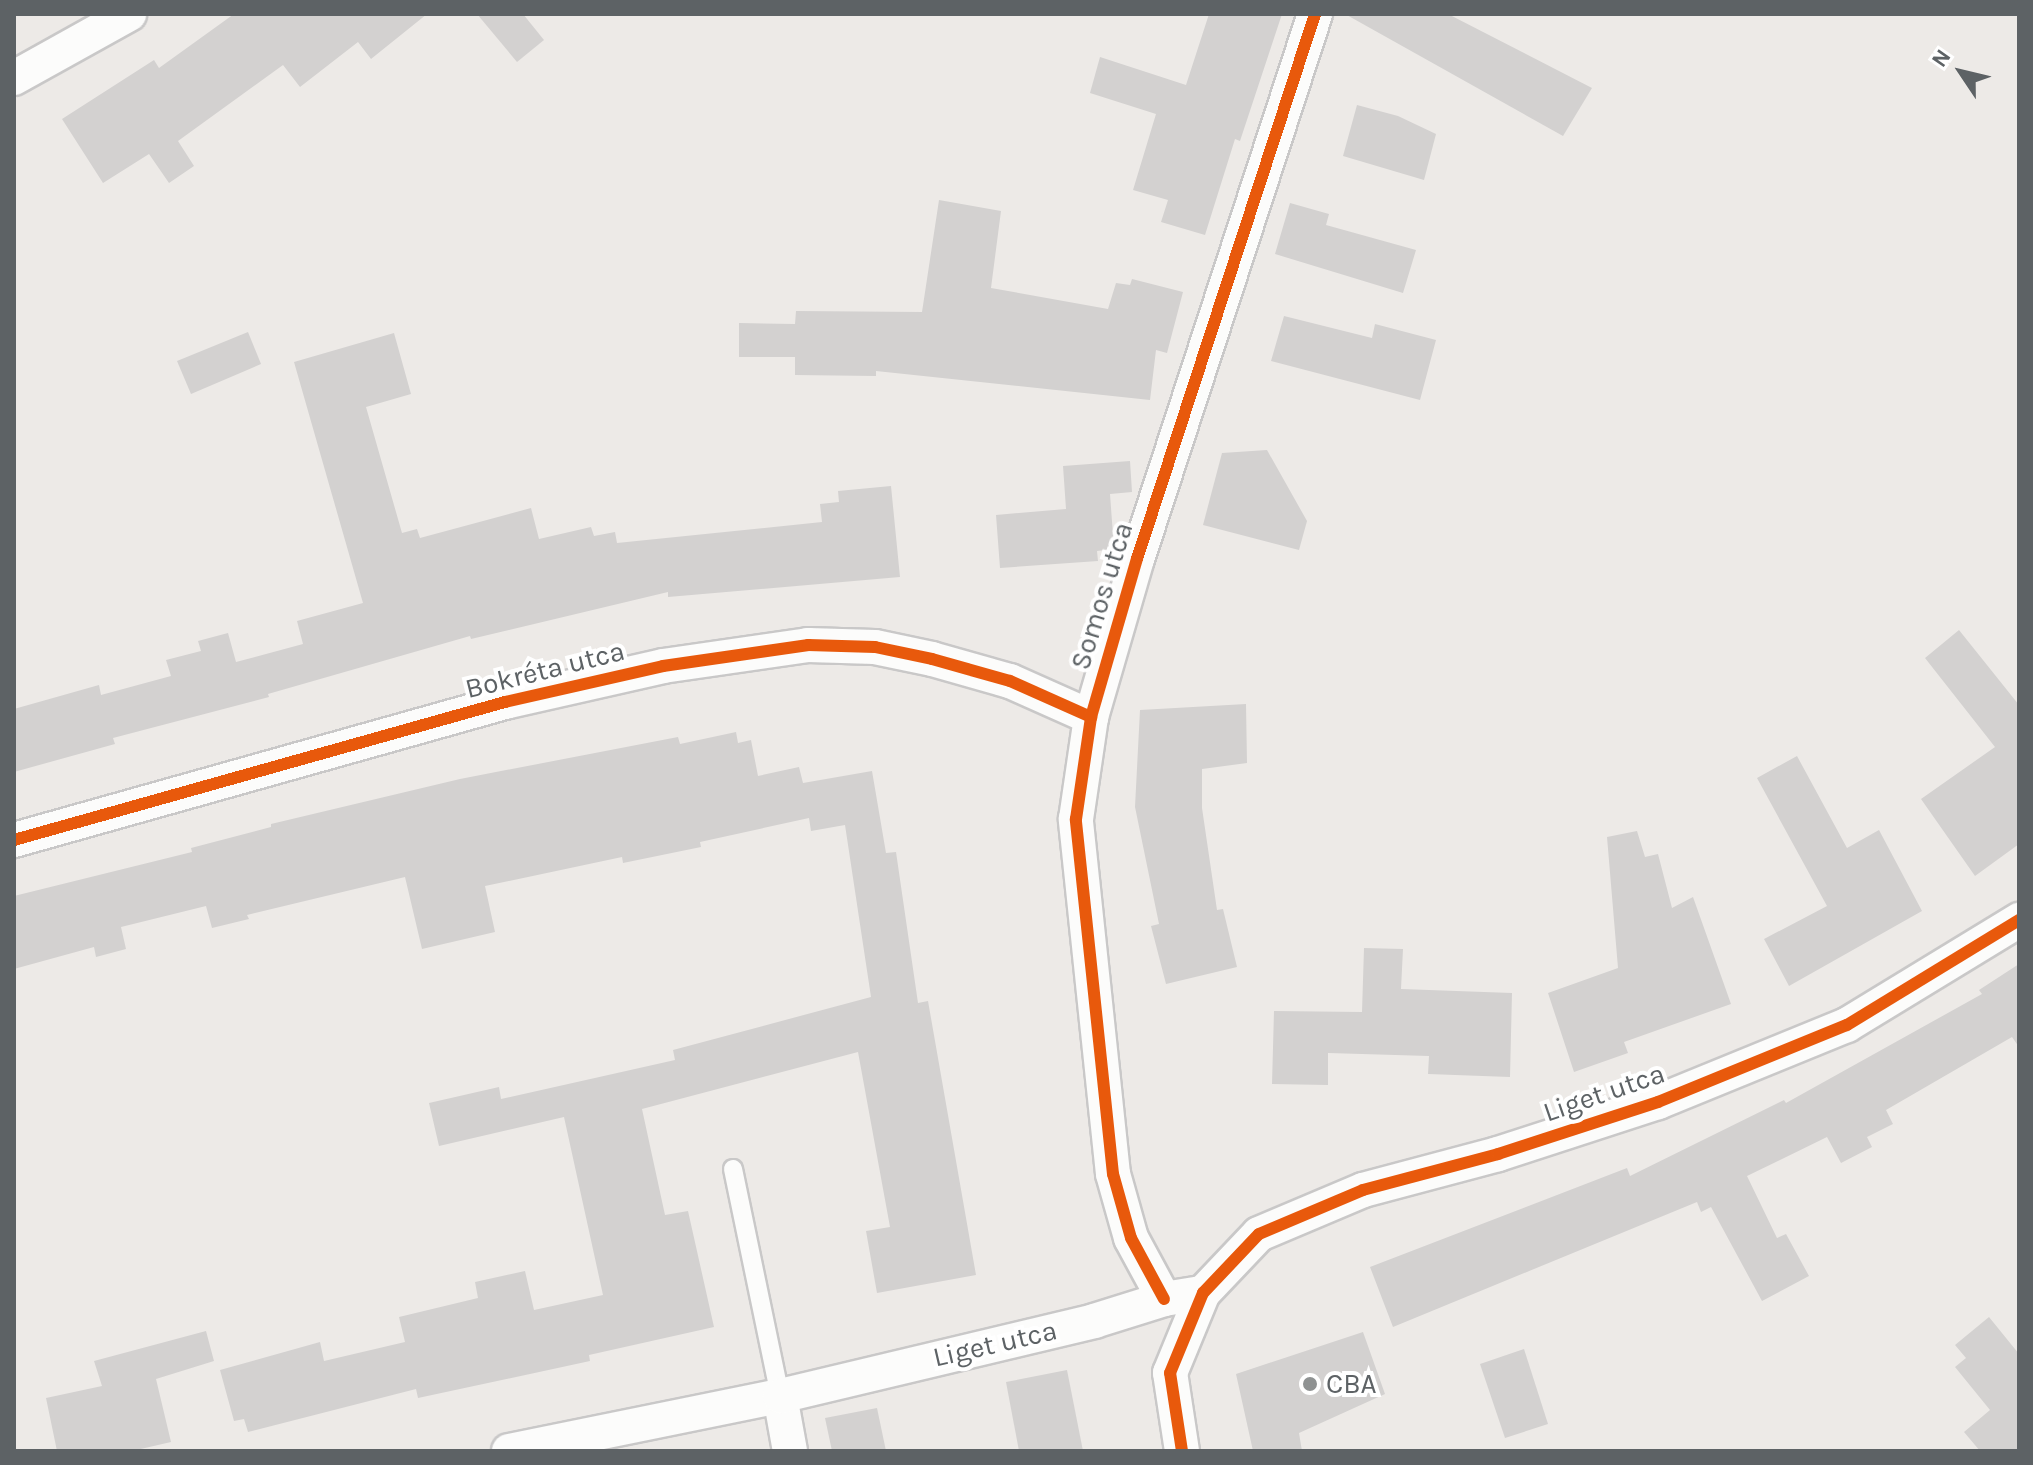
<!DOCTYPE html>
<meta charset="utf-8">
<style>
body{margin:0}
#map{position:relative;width:2033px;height:1465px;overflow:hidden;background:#edeae7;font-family:Karla,sans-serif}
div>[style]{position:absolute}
.building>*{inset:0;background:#d3d1d0}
.roads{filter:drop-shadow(2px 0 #c9c8c8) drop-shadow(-2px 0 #c9c8c8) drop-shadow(0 2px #c9c8c8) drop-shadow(0 -2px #c9c8c8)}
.lane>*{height:18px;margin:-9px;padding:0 9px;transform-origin:9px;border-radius:9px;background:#fcfcfb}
.street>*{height:34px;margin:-17px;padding:0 17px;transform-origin:17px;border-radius:17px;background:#fcfcfb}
.cycleway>*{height:12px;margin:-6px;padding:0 6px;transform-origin:6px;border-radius:6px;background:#e8590c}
.dots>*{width:22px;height:22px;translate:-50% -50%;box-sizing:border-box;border:4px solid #fff;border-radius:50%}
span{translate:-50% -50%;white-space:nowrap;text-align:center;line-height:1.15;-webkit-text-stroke:8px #fff;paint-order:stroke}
.street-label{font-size:28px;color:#5d6265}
.poi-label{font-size:28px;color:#5d6265}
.left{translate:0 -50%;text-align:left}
.frame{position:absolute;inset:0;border:16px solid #5d6265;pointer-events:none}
.north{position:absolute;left:1921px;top:32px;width:80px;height:80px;-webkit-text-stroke:6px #fff;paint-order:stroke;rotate:305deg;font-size:22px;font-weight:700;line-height:32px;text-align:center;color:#5d6265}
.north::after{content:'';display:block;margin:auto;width:28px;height:36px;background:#5d6265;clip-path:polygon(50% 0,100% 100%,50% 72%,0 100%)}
</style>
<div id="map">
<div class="building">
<i style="clip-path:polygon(234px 14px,427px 14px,371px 59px,358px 42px,300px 87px,283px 65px,178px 141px,194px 166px,169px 183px,149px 154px,103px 183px,62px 119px,154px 60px,159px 68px)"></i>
<i style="clip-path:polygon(477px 14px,523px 14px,544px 40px,517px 62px)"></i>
<i style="clip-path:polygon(1209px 14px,1282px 14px,1240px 141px,1235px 139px,1205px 235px,1161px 222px,1168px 200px,1133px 190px,1156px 114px,1090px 93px,1100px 57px,1186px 85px)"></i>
<i style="clip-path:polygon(1345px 14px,1448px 14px,1592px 88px,1563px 136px)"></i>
<i style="clip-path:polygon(1357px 105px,1398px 116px,1436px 134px,1424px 180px,1343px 156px)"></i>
<i style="clip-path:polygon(939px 200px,1001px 211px,991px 288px,1108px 309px,1116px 283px,1130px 285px,1132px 279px,1183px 292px,1167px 353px,1156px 350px,1150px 400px,876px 371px,876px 376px,795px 375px,795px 357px,739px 357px,739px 323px,795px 324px,796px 311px,922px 312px)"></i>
<i style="clip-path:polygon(1290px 203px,1329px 214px,1326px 225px,1416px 250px,1403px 293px,1275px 254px)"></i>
<i style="clip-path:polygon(1284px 316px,1372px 338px,1375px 324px,1436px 340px,1420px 400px,1271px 361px)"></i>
<i style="clip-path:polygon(248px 332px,261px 364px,191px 394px,177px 361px)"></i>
<i style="clip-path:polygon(394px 333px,411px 394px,366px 407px,402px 533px,417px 529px,420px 538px,531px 508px,539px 539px,591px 527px,594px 536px,615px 532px,617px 543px,822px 522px,820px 504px,839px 502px,838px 491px,891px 486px,900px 577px,668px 597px,668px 592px,471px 639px,470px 636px,268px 694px,269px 697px,113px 738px,115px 744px,14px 772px,14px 709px,99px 685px,101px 695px,171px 676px,166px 660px,201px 651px,198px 641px,228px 633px,236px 662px,303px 644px,297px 621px,363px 603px,294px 362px)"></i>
<i style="clip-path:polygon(1267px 450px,1307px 521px,1299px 550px,1203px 525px,1222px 453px)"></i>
<i style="clip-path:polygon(1130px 461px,1132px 492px,1110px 494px,1114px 549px,1097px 551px,1098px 561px,1000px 568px,996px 515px,1066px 509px,1063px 466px)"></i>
<i style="clip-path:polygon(1959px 630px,2019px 705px,2019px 844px,1975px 876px,1921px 799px,1995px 747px,1925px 658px)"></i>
<i style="clip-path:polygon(1246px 704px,1247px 763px,1202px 769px,1202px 808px,1217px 910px,1223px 909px,1237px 967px,1166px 984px,1151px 926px,1159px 924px,1135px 807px,1140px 710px)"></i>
<i style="clip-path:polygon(736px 732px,738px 743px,751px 740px,758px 776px,799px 767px,803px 783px,872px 771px,886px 853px,896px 852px,918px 1003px,928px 1001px,976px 1275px,877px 1293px,866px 1231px,890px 1227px,858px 1052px,642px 1109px,665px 1215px,688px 1211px,714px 1327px,589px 1355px,590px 1361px,418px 1398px,416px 1389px,248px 1432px,244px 1419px,234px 1421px,220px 1370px,320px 1342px,324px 1361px,405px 1342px,399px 1317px,478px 1298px,475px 1282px,525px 1271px,534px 1310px,603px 1295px,564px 1117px,439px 1146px,429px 1103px,499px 1087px,501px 1099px,675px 1060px,673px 1050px,871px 997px,845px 825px,811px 831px,809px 818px,700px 842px,701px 847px,623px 863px,622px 857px,485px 886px,495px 932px,422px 949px,405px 877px,247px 915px,249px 919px,212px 928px,206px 906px,121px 927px,126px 949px,96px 957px,94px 947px,14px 969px,14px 896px,192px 852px,191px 848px,271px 827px,271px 824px,460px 779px,678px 737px,680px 744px)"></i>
<i style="clip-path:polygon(1797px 756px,1847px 848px,1879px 830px,1922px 911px,1789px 986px,1764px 939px,1827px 906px,1757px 778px)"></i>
<i style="clip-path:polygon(1637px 831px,1645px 857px,1658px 854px,1672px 908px,1693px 897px,1731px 1004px,1624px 1042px,1628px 1053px,1574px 1072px,1548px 993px,1618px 968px,1607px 837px)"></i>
<i style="clip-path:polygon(1364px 948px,1403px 949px,1401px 989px,1512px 993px,1510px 1077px,1428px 1074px,1429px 1056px,1328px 1053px,1328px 1085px,1272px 1084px,1274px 1011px,1362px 1012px)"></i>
<i style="clip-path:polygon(2019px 964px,2019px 1047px,2012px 1037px,1886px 1110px,1893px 1124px,1867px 1137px,1872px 1147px,1841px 1163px,1827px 1137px,1747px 1176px,1777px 1238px,1786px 1234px,1809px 1276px,1762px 1301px,1711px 1207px,1701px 1212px,1697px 1202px,1393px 1327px,1370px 1267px,1627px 1168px,1630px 1176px,1784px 1100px,1786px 1103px,1982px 994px,1979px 990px)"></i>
<i style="clip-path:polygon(1989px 1317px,2019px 1354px,2019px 1451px,1980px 1451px,1964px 1432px,1990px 1410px,1955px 1367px,1966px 1358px,1955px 1345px)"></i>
<i style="clip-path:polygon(206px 1331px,214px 1361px,156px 1379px,171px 1442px,132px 1451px,57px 1451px,46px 1398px,102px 1386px,94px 1361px)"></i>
<i style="clip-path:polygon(1363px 1332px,1385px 1394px,1299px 1433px,1302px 1451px,1253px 1451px,1236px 1374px)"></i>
<i style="clip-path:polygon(1524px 1349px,1548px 1424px,1505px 1438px,1480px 1364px)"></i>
<i style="clip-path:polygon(1067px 1370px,1083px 1451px,1019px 1451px,1006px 1382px)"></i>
<i style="clip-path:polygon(877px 1408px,886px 1451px,832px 1451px,825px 1418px)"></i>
</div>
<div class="roads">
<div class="lane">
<i style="left:733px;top:1169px;width:232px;rotate:78.3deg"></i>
</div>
<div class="street">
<i style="left:14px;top:78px;width:132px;rotate:-29.1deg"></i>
<i style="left:14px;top:840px;width:510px;rotate:-15.7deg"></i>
<i style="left:505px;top:702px;width:162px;rotate:-12.8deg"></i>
<i style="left:663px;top:666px;width:147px;rotate:-8.2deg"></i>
<i style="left:808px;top:645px;width:67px;rotate:1.7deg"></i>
<i style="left:875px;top:647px;width:58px;rotate:11.9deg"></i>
<i style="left:932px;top:659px;width:81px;rotate:15.8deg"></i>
<i style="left:1010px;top:681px;width:89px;rotate:24deg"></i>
<i style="left:1164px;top:1299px;width:69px;rotate:-118.4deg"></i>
<i style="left:1131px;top:1238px;width:66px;rotate:-105.7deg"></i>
<i style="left:1113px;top:1174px;width:357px;rotate:-96deg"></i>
<i style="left:1076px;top:819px;width:103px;rotate:-81.6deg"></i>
<i style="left:1091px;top:717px;width:165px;rotate:-73.8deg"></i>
<i style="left:1137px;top:559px;width:573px;rotate:-71.91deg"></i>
<i style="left:780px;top:1396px;width:56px;rotate:79.7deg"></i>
<i style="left:509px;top:1451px;width:277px;rotate:-11.5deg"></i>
<i style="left:780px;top:1396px;width:323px;rotate:-13.4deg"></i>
<i style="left:1094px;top:1321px;width:73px;rotate:-17.4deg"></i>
<i style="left:1164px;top:1299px;width:39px;rotate:-9deg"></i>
<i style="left:1203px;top:1293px;width:81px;rotate:-46.5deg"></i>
<i style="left:1259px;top:1234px;width:113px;rotate:-22.9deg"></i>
<i style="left:1363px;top:1190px;width:140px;rotate:-14.9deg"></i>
<i style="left:1498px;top:1154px;width:168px;rotate:-18deg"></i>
<i style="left:1658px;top:1102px;width:204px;rotate:-22.2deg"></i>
<i style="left:1847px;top:1025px;width:202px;rotate:-31.4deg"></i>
<i style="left:1182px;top:1451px;width:79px;rotate:-98.7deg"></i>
<i style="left:1170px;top:1373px;width:87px;rotate:-67.6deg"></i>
</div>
</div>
<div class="cycleway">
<i style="left:14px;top:840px;width:510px;rotate:-15.7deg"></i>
<i style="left:505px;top:702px;width:162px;rotate:-12.8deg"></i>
<i style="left:663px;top:666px;width:147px;rotate:-8.2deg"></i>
<i style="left:808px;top:645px;width:67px;rotate:1.7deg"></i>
<i style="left:875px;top:647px;width:58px;rotate:11.9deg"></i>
<i style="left:932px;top:659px;width:81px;rotate:15.8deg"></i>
<i style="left:1010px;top:681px;width:89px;rotate:24deg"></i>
<i style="left:1164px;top:1299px;width:69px;rotate:-118.4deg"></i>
<i style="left:1131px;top:1238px;width:66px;rotate:-105.7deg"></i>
<i style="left:1113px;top:1174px;width:357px;rotate:-96deg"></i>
<i style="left:1076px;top:819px;width:103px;rotate:-81.6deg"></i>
<i style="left:1091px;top:717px;width:165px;rotate:-73.8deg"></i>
<i style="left:1137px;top:559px;width:573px;rotate:-71.91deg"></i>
<i style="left:1182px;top:1451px;width:79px;rotate:-98.7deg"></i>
<i style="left:1170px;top:1373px;width:87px;rotate:-67.6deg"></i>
<i style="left:1203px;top:1293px;width:81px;rotate:-46.5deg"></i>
<i style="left:1259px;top:1234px;width:113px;rotate:-22.9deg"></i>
<i style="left:1363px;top:1190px;width:140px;rotate:-14.9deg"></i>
<i style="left:1498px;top:1154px;width:168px;rotate:-18deg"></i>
<i style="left:1658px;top:1102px;width:204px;rotate:-22.2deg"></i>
<i style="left:1847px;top:1025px;width:202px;rotate:-31.4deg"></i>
</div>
<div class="dots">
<i style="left:1310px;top:1384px;background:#8f9292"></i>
</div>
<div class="street-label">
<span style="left:1102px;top:596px;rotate:-73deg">Somos utca</span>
<span style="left:545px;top:670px;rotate:-14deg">Bokréta utca</span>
<span style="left:1604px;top:1093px;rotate:-19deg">Liget utca</span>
<span style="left:995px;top:1344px;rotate:-13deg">Liget utca</span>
</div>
<div class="poi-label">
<span class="left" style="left:1326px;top:1384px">CBA</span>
</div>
<div class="frame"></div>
<div class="north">N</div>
</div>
